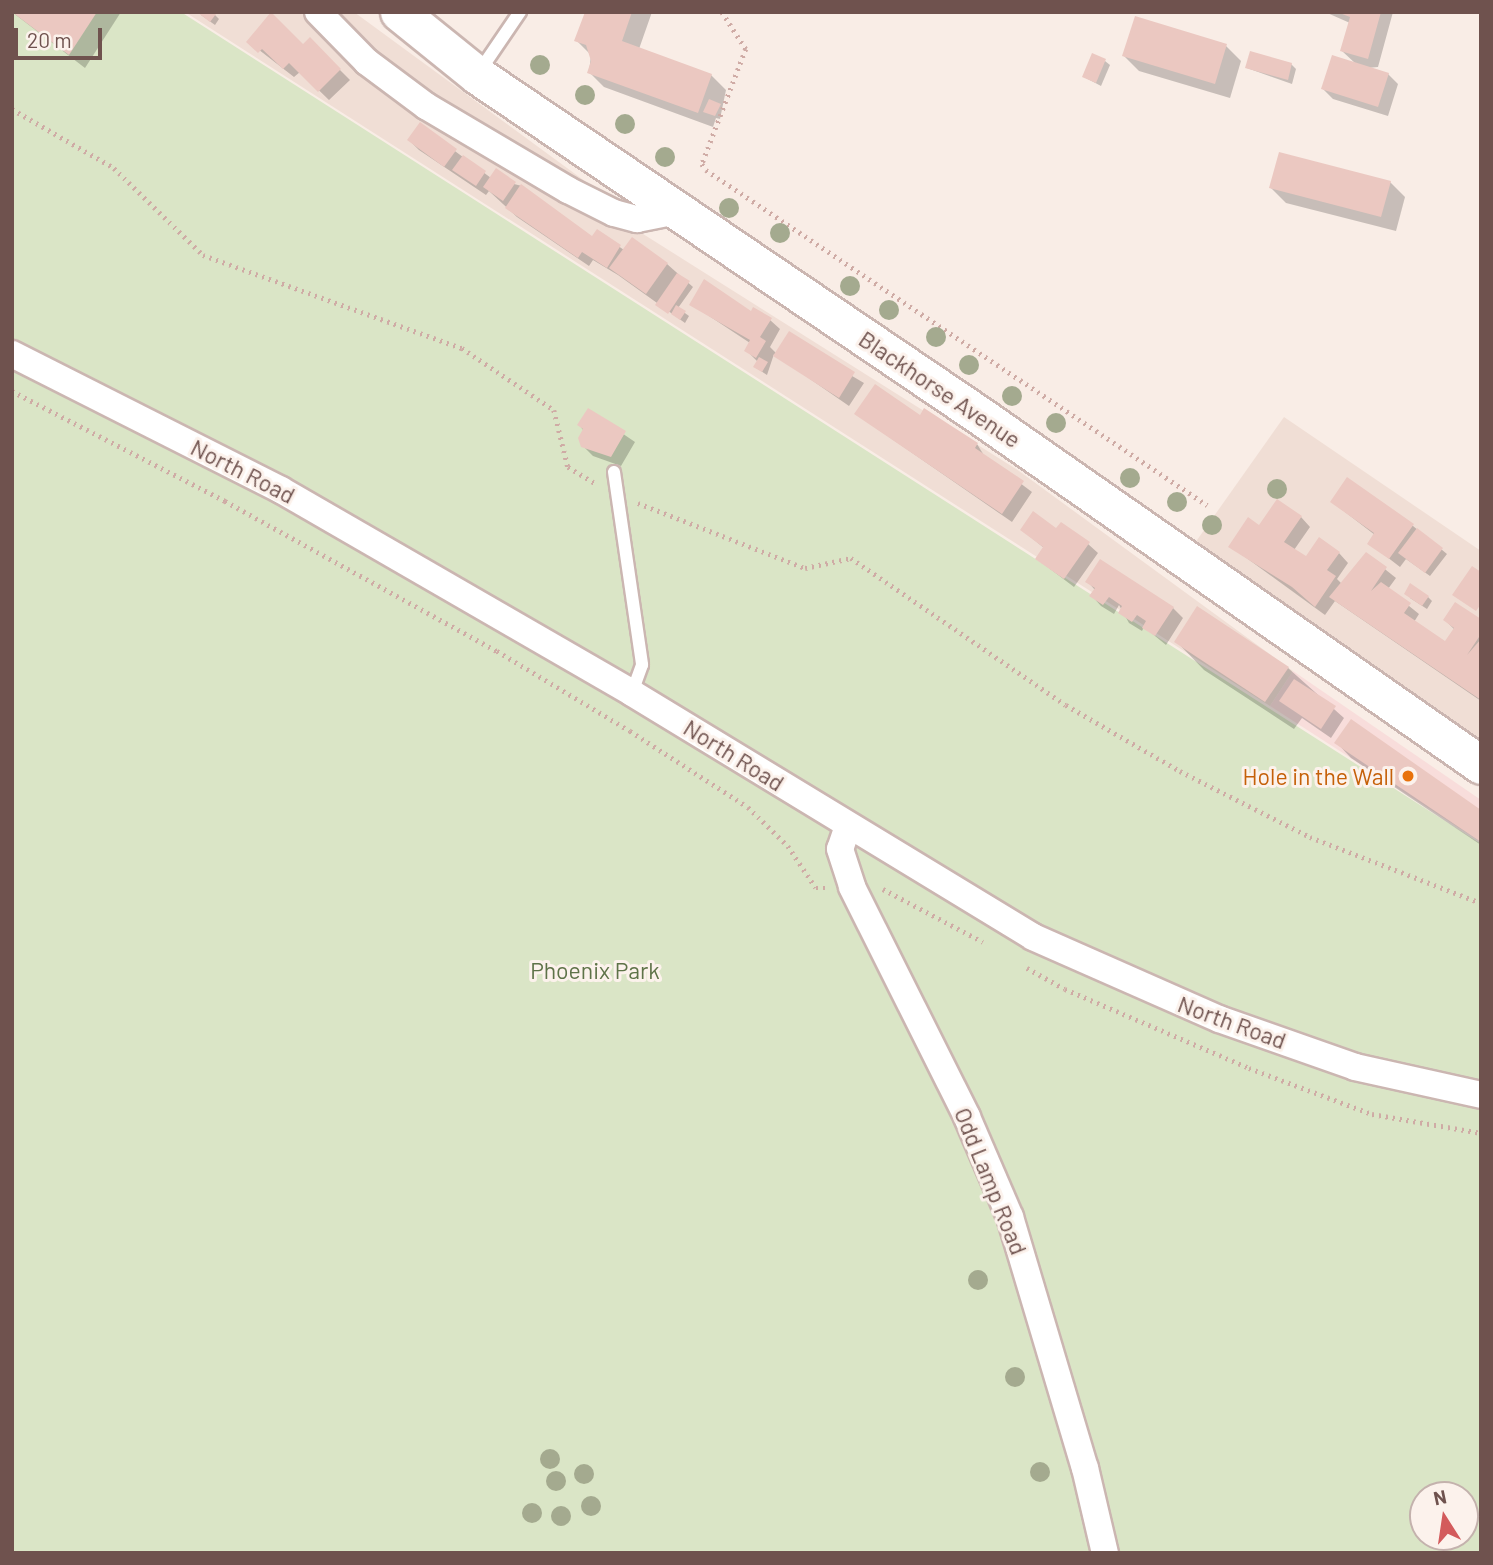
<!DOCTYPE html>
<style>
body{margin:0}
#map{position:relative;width:1493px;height:1565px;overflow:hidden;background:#f9ede6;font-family:Barlow,sans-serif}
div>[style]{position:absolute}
.residential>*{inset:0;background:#f0ded5}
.commercial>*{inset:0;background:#f8dddb}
.green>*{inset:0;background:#dae5c6}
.shadow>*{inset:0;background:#0003}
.building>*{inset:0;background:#ebc8c1}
.path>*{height:4.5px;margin-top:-2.25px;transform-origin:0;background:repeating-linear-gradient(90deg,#cfaba5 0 2px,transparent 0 7px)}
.roads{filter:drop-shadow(2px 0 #cbb6b1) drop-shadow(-2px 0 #cbb6b1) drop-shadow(0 2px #cbb6b1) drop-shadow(0 -2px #cbb6b1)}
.lane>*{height:12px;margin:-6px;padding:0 6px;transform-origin:6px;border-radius:6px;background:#fff}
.street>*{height:26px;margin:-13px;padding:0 13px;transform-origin:13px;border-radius:13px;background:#fff}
.secondary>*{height:37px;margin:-18.5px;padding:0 18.5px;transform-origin:18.5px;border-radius:18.5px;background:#fff}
.trees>*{width:20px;height:20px;margin:-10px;border-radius:50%;background:#a4aa8f}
.dots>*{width:19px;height:19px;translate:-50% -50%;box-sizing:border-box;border:4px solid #fcf2ec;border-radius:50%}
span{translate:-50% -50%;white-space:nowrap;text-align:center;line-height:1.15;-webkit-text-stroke:6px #fcf2ec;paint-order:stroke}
.street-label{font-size:23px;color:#6f524e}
.food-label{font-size:23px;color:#c56008}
.right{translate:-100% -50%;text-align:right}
.park-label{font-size:23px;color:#5e7348}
.frame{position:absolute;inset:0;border:14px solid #6f524e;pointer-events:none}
.north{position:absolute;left:1409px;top:1481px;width:70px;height:70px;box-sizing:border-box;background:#fcf2ec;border:2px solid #c4b2ad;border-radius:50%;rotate:348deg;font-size:19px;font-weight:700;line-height:28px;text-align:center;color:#6f524e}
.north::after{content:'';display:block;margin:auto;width:24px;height:32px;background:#d35b5c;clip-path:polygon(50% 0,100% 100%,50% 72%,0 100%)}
.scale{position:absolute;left:14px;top:28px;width:88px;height:32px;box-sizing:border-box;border:4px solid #6f524e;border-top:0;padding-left:9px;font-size:21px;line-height:24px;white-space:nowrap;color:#6f524e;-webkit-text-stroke:5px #fcf2ec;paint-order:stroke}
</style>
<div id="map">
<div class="residential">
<i style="clip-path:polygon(185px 12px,354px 12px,612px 201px,632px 227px,1019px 471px,1293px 671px,1270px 706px)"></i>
<i style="clip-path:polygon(1284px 417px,1481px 551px,1481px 761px,1190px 550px)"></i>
</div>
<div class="commercial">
<i style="clip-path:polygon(1293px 671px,1481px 800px,1481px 842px,1270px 706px)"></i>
</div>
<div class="green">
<i style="clip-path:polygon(evenodd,12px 12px,181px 12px,1481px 844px,1481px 1553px,12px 1553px,12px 12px,1423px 1495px,1465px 1495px,1465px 1537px,1423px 1537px,1423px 1495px)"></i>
</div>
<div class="shadow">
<i style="clip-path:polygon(12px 12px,121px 12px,85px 68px)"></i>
<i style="clip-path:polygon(587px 12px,652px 12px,639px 49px,711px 75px,726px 90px,720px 119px,716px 118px,713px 127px,604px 87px,589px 72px,591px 55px,576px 40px)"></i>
<i style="clip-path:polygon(1325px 12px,1393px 12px,1378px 67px,1367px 68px,1388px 74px,1398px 84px,1388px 116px,1333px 99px,1323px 89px,1356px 64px,1342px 51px,1350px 23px)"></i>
<i style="clip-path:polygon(201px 15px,215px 15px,219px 19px,215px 25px)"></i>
<i style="clip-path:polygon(310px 40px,350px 80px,329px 100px,300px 72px,294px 77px,249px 42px,303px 47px)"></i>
<i style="clip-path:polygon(1226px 46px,1241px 61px,1230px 98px,1139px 71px,1124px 56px)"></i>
<i style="clip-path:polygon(1105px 61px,1110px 65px,1101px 86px,1084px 77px)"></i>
<i style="clip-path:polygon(1291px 64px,1296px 69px,1292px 84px,1247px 68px)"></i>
<i style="clip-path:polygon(420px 125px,491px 178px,522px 186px,593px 239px,598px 232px,624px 250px,667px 264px,693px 287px,678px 308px,689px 316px,685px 323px,618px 275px,593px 260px,589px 266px,517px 217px,489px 191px,486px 195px,419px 150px,409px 140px)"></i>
<i style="clip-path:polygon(1390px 182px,1405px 197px,1396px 231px,1286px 203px,1271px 188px)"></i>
<i style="clip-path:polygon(691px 304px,770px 320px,780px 329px,770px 347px,776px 353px,818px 356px,864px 383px,849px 406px,774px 354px,767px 375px,755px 367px,758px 362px,746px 350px,750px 343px)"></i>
<i style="clip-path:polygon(588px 410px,635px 442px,621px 466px,593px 456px,583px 446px,584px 431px,579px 425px)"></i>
<i style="clip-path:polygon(856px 414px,921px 417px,977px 444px,985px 457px,1032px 492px,1012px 522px)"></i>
<i style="clip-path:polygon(1332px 502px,1413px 526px,1447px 554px,1430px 576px,1406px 559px,1400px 567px,1369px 543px,1375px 535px)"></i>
<i style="clip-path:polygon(1301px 517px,1310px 527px,1294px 550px,1307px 559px,1339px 553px,1348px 563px,1337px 579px,1342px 584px,1366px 554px,1396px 578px,1388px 589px,1419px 614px,1414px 622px,1446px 643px,1455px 630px,1445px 620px,1481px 621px,1481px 701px,1335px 601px,1325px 615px,1230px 546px,1260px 527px)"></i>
<i style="clip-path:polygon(1022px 530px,1057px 530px,1088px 544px,1098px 553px,1074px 587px,1037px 559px,1044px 548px)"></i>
<i style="clip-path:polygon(1088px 582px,1173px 608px,1183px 618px,1166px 645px,1144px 627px,1142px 631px,1129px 623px,1119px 605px,1114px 614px,1101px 606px,1092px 596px,1095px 590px)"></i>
<i style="clip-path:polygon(1428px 597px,1432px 601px,1427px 609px,1410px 598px)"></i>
<i style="clip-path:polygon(1176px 641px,1288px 668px,1344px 718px,1331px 738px,1302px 718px,1294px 729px,1204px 670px)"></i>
<i style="clip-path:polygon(1337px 743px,1481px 812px,1481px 845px,1351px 758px)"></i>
</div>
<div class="building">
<i style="clip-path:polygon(12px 12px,97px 12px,69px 55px)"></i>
<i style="clip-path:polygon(197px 12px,214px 12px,216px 14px,210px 22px)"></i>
<i style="clip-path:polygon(271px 12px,303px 44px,310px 37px,341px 69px,318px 92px,289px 63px,283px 69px,262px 49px,258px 53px,246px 42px)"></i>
<i style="clip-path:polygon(585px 12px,632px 12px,622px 41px,712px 74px,698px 113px,587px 73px,591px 61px,586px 45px,574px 41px)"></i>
<i style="clip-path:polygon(1337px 12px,1381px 12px,1368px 59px,1340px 51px,1350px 17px)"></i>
<i style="clip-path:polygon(1135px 16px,1227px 44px,1215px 84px,1122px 56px)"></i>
<i style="clip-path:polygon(1250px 51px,1292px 63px,1288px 80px,1245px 68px)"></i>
<i style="clip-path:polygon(1092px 53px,1106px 59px,1096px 83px,1082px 77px)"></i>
<i style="clip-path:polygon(1332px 55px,1389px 73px,1378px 107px,1321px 89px)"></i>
<i style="clip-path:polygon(709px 99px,721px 104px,715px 116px,703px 112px)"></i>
<i style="clip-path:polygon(420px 122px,457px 149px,444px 167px,407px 140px)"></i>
<i style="clip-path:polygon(1279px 152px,1391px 181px,1381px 217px,1269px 188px)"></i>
<i style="clip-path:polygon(463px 155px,486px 171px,476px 186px,452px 170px)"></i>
<i style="clip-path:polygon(496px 168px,516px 182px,503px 201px,483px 187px)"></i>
<i style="clip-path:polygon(521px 184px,592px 236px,597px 229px,621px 245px,607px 268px,582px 252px,578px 258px,505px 208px)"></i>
<i style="clip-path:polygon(632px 237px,668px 263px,646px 294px,609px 268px)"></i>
<i style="clip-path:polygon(677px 273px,690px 281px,668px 314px,655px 305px)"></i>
<i style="clip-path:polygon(704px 279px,751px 311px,753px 307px,772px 318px,760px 337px,766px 341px,756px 358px,744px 351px,750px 340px,689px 305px)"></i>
<i style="clip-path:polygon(676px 305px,686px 311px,680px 320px,671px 314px)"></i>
<i style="clip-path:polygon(789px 331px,855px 372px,839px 398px,773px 356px)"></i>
<i style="clip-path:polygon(759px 357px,768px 362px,762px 372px,753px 367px)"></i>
<i style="clip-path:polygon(875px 384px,920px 415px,924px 408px,950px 425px,978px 443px,975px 448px,1024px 481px,1002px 514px,854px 414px)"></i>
<i style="clip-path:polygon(588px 408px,626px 431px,611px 457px,581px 447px,578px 438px,583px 429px,577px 425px)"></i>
<i style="clip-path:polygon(1347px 477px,1414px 524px,1389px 559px,1367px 544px,1374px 533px,1330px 502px)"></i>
<i style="clip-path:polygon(1277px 499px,1302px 516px,1284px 542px,1306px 556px,1319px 537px,1340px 552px,1327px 570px,1336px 576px,1315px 607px,1292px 587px,1228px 547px,1248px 517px,1259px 525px)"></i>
<i style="clip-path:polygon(1033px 511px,1056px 528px,1061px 522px,1090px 542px,1064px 579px,1035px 559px,1043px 547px,1020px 530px)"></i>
<i style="clip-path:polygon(1417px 528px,1443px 548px,1425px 573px,1398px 553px)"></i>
<i style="clip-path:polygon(1366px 552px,1387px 567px,1371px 591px,1381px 582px,1411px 603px,1404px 613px,1445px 641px,1454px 628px,1443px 620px,1455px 602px,1481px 619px,1481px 634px,1467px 655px,1481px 639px,1481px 700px,1329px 597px)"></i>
<i style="clip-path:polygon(1100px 559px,1174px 607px,1155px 636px,1142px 628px,1146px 621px,1137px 615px,1132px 622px,1118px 613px,1122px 606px,1109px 597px,1103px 605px,1089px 596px,1095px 588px,1085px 582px)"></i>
<i style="clip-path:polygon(1472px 566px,1481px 572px,1481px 604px,1476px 611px,1452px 595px)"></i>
<i style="clip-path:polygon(1410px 583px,1429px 596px,1422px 606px,1404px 594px)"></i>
<i style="clip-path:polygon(1197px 606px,1289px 667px,1265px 702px,1174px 642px)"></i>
<i style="clip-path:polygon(1294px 679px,1336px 706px,1321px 729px,1279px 701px)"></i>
<i style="clip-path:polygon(1351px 719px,1481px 810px,1481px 842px,1334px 743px)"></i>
</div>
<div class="path">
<i style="left:722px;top:12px;width:44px;rotate:57deg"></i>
<i style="left:746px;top:49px;width:123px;rotate:110.9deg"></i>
<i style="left:702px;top:164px;width:7px;rotate:56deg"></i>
<i style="left:706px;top:170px;width:603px;rotate:33.77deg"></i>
<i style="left:12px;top:109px;width:118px;rotate:30deg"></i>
<i style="left:114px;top:168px;width:124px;rotate:44.3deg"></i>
<i style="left:203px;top:255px;width:275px;rotate:19.8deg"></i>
<i style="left:462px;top:348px;width:111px;rotate:34deg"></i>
<i style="left:554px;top:410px;width:59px;rotate:76.2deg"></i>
<i style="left:568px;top:467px;width:31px;rotate:31deg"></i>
<i style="left:12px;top:391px;width:240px;rotate:27.3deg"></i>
<i style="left:225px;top:501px;width:311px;rotate:28.9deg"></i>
<i style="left:497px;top:651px;width:155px;rotate:31deg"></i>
<i style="left:630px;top:731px;width:140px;rotate:32.8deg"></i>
<i style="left:748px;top:807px;width:56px;rotate:44.3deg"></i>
<i style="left:788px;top:846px;width:50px;rotate:56.3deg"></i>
<i style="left:816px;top:888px;width:9px"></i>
<i style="left:638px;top:503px;width:179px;rotate:21.3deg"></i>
<i style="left:805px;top:568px;width:47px;rotate:-12.3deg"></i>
<i style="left:851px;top:558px;width:260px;rotate:34.4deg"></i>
<i style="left:1066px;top:705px;width:132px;rotate:30.1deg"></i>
<i style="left:1180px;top:771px;width:146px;rotate:26.9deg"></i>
<i style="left:1310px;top:837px;width:183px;rotate:21.1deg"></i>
<i style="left:883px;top:889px;width:113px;rotate:27.9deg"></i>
<i style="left:1027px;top:968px;width:43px;rotate:28.9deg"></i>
<i style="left:1065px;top:989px;width:200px;rotate:23.2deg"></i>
<i style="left:1249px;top:1068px;width:131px;rotate:20.5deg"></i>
<i style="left:1372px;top:1114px;width:111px;rotate:9.9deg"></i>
</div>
<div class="roads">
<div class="lane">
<i style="left:479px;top:72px;width:73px;rotate:-55.7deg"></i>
<i style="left:614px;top:472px;width:195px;rotate:81.7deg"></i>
<i style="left:642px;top:665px;width:30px;rotate:110deg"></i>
</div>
<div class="street">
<i style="left:318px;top:12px;width:70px;rotate:45.6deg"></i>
<i style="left:367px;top:62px;width:74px;rotate:36.7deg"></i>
<i style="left:426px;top:106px;width:165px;rotate:30.6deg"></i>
<i style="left:568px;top:190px;width:51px;rotate:26.6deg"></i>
<i style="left:614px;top:213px;width:24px;rotate:15deg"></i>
<i style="left:637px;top:219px;width:41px;rotate:-11.3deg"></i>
<i style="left:12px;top:354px;width:301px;rotate:26.8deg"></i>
<i style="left:281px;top:490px;width:405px;rotate:30deg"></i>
<i style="left:632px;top:693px;width:469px;rotate:31.3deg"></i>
<i style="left:1033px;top:937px;width:203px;rotate:23.8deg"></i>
<i style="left:1219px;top:1019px;width:144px;rotate:19.4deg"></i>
<i style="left:1355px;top:1067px;width:129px;rotate:12.5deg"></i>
<i style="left:848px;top:826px;width:24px;rotate:109deg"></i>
<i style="left:840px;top:849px;width:40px;rotate:72deg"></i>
<i style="left:852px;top:887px;width:257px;rotate:63.4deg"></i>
<i style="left:967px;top:1117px;width:109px;rotate:66.7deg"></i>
<i style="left:1010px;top:1217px;width:262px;rotate:73.4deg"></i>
<i style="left:1085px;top:1468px;width:87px;rotate:76.8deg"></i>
</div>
<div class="secondary">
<i style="left:399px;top:12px;width:100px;rotate:38.9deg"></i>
<i style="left:477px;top:75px;width:606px;rotate:34.11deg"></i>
<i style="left:979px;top:415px;width:612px;rotate:34.88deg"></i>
</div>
</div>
<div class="trees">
<i style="left:540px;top:65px"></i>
<i style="left:585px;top:95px"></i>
<i style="left:625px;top:124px"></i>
<i style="left:665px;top:157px"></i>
<i style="left:729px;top:208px"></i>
<i style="left:780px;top:233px"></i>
<i style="left:850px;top:286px"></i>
<i style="left:889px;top:310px"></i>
<i style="left:936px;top:337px"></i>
<i style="left:969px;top:365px"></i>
<i style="left:1012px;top:396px"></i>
<i style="left:1056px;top:423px"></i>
<i style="left:1130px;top:478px"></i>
<i style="left:1277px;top:489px"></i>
<i style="left:1177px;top:502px"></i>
<i style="left:1212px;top:525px"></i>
<i style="left:978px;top:1280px"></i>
<i style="left:1015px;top:1377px"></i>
<i style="left:550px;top:1459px"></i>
<i style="left:1040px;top:1472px"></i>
<i style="left:584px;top:1474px"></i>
<i style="left:556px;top:1481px"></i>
<i style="left:591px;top:1506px"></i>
<i style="left:532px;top:1513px"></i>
<i style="left:561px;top:1516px"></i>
</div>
<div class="dots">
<i style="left:1408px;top:776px;background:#e8710a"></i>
</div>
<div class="street-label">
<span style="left:940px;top:389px;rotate:34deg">Blackhorse Avenue</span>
<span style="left:243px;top:471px;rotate:27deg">North Road</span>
<span style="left:734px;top:755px;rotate:32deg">North Road</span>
<span style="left:1232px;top:1022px;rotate:20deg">North Road</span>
<span style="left:991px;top:1181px;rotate:68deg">Odd Lamp Road</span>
</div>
<div class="food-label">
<span class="right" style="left:1394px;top:776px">Hole in the Wall</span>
</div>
<div class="park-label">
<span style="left:595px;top:970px">Phoenix Park</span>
</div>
<div class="frame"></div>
<div class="north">N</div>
<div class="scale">20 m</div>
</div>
